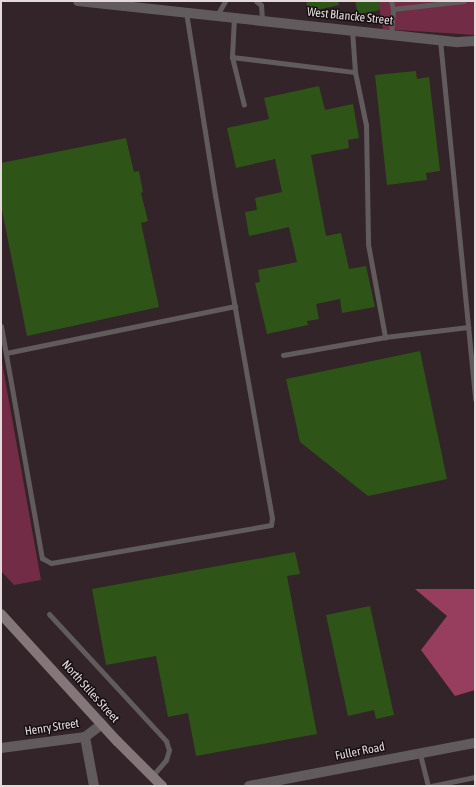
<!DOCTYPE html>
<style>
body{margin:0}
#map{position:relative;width:476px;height:787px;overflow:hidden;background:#322428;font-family:"Asap Condensed",sans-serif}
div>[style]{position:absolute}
.green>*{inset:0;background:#722c45}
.forest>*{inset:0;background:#973e5e}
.building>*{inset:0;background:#2f5417}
.lane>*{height:5px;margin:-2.5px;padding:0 2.5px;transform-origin:2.5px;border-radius:2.5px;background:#625b5d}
.street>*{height:10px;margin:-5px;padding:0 5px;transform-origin:5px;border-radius:5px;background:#625b5d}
.secondary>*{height:10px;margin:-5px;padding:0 5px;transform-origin:5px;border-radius:5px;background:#83777a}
span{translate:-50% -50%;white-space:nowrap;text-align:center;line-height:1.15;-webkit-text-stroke:3px #160f11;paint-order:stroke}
.street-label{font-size:12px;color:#e4dadc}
.frame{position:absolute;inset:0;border:2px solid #e4dadc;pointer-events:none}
</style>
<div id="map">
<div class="green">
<i style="clip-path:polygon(378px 1px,475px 1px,475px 35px,383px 29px)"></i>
<i style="clip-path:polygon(1px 357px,41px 580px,14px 585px,1px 571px)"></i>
</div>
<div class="forest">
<i style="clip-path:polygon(415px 589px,475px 589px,475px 690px,455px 696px,421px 650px,447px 616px)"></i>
</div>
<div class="building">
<i style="clip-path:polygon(306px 1px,338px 1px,339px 5px,308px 12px)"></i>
<i style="clip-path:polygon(355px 1px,378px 1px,380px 10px,358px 14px)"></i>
<i style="clip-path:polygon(416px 71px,417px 79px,429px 77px,440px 171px,426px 173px,427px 180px,387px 185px,375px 75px)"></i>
<i style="clip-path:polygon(319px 86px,325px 110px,353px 104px,359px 138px,348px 140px,349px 148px,311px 155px,326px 236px,341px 233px,349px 269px,366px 266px,375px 307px,342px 313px,340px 299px,316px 304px,319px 319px,307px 321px,308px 325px,267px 334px,255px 283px,260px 282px,258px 270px,297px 262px,289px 227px,249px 236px,245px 212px,257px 210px,255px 198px,282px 192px,275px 159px,236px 168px,227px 128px,269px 119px,264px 98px)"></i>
<i style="clip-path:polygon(126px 138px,134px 172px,139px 171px,143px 192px,141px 193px,148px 221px,141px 223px,159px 307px,27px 336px,1px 205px,1px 163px)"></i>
<i style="clip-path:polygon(420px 351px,447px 479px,368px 496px,300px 442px,286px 379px)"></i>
<i style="clip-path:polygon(295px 552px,300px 574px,287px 576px,317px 734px,196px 756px,188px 713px,168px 717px,156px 656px,106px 665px,92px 589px)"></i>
<i style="clip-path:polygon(370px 606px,394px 715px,376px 719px,374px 710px,348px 716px,326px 615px)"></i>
</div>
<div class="lane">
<i style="left:256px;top:1px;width:6px;rotate:39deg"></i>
<i style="left:261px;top:5px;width:15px;rotate:86deg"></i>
<i style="left:393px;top:9px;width:71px;rotate:-6.4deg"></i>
<i style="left:217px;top:15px;width:16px;rotate:-60deg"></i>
<i style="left:234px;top:17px;width:40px;rotate:92.9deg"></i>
<i style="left:232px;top:57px;width:124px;rotate:7deg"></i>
<i style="left:352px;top:30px;width:42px;rotate:85.9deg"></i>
<i style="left:355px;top:72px;width:54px;rotate:78.3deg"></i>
<i style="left:366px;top:125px;width:119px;rotate:89deg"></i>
<i style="left:368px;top:244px;width:95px;rotate:79.6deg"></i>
<i style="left:385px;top:337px;width:84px;rotate:-6.9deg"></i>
<i style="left:391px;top:34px;width:25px;rotate:-85deg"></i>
<i style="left:393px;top:9px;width:8px;rotate:-104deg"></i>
<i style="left:440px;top:40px;width:361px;rotate:84.4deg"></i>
<i style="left:232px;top:57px;width:49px;rotate:76deg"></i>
<i style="left:1px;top:326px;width:236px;rotate:80deg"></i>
<i style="left:42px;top:558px;width:10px;rotate:29deg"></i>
<i style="left:51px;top:563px;width:223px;rotate:-9.8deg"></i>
<i style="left:271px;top:525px;width:7px;rotate:-82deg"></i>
<i style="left:272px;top:518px;width:328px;rotate:-100deg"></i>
<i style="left:215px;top:195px;width:185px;rotate:-99deg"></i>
<i style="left:6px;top:353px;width:234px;rotate:-11.6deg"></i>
<i style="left:283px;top:355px;width:104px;rotate:-10deg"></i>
<i style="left:49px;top:614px;width:173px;rotate:47.3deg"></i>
<i style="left:166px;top:741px;width:9px;rotate:72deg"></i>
<i style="left:169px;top:750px;width:10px;rotate:107deg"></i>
<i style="left:166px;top:760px;width:21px;rotate:131deg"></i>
<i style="left:420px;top:754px;width:33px;rotate:76deg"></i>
<i style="left:431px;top:786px;width:45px;rotate:-11.6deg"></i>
</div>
<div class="street">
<i style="left:78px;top:1px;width:382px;rotate:6.2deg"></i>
<i style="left:458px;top:42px;width:17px;rotate:-3deg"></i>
<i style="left:85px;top:737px;width:50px;rotate:79.6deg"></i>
<i style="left:1px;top:748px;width:85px;rotate:-7.5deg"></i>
<i style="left:85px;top:737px;width:21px;rotate:-37deg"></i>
<i style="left:249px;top:786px;width:230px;rotate:-10.8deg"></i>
</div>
<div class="secondary">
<i style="left:1px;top:614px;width:172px;rotate:47.6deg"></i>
<i style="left:117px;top:741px;width:64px;rotate:45deg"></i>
</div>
<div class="street-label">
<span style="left:350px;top:17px;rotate:6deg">West Blancke Street</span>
<span style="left:90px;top:692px;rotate:48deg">North Stiles Street</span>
<span style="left:52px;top:728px;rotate:-9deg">Henry Street</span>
<span style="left:360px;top:752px;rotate:-11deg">Fuller Road</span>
</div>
<div class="frame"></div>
</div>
